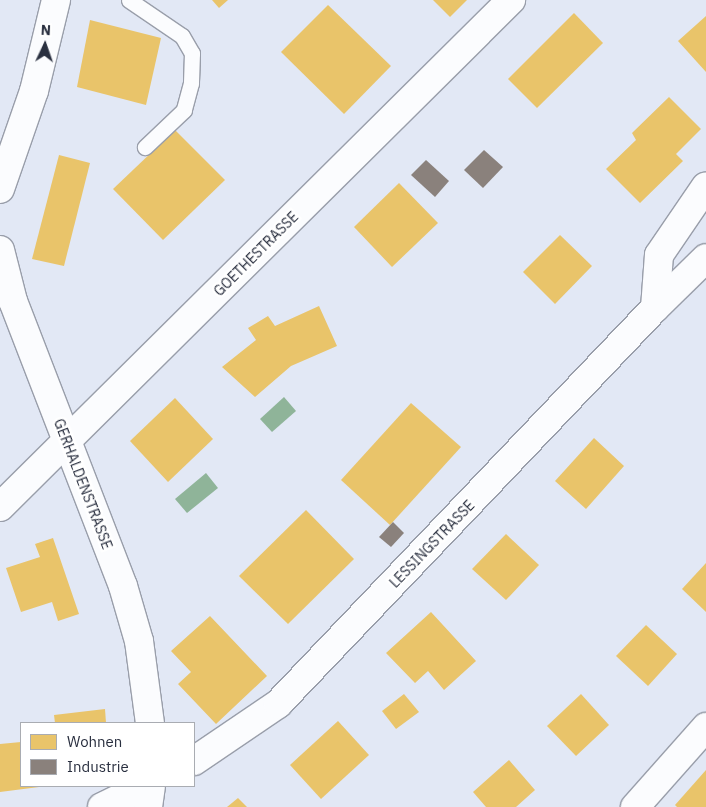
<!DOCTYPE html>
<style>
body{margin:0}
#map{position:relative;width:706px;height:807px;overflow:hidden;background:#e2e8f5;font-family:"IBM Plex Sans",sans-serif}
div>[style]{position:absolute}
.water>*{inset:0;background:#8fb499}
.homes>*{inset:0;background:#e9c46a}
.industry>*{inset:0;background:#8a817c}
.roads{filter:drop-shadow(1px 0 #999eaa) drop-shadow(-1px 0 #999eaa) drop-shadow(0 1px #999eaa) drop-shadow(0 -1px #999eaa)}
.service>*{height:15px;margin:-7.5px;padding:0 7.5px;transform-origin:7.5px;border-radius:7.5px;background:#fbfcfe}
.minor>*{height:28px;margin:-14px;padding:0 14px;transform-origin:14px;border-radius:14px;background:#fbfcfe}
.tertiary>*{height:28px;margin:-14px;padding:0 14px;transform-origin:14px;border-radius:14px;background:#fbfcfe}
span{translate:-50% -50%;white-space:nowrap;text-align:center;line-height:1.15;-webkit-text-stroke:5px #fff;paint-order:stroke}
.street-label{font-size:14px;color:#292f3f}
.legend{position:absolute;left:20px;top:722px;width:175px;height:65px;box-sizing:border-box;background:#fff;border:1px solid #a9acb2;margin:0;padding:6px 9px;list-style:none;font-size:15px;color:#292f3f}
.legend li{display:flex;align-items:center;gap:10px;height:25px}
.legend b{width:25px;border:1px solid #a9acb2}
.north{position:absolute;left:20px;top:20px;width:50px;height:50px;-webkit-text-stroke:4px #fff;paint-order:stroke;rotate:3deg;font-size:14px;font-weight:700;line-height:20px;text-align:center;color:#292f3f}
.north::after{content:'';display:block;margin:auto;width:18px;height:22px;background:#292f3f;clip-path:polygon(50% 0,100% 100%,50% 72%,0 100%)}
</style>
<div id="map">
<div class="water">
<i style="clip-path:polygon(284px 397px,296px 411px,272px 432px,260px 419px)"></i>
<i style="clip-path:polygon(206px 473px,218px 488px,187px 513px,175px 499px)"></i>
</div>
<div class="homes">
<i style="clip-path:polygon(212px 0,228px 0,219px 8px)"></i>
<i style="clip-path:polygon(433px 0,467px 0,450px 17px)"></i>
<i style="clip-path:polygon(328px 5px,391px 66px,344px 114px,281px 52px)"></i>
<i style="clip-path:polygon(574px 13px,603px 43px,537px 108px,508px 79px)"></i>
<i style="clip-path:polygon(706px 16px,706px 72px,678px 41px)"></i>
<i style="clip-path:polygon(90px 20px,161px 38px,146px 105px,77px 87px)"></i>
<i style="clip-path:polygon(669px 97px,701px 129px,676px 154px,683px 161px,640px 203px,606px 169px,636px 140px,632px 133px)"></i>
<i style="clip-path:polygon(175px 130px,225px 180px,163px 240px,113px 189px)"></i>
<i style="clip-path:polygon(59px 155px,90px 163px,64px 266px,32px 259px)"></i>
<i style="clip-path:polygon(399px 183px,438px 223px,392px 267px,354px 227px)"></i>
<i style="clip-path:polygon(560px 235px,592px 266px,555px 304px,523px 272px)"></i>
<i style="clip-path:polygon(319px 306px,337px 346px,291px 366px,255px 397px,222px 367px,256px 340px,248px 328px,268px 316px,275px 326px)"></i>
<i style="clip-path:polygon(175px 398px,213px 439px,168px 482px,130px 441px)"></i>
<i style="clip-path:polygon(411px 403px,461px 447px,390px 525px,341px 480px)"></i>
<i style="clip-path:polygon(594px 438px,624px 466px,586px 509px,555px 481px)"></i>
<i style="clip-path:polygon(306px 510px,354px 559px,288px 624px,239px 576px)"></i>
<i style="clip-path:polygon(506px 534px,539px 565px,506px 600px,472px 569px)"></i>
<i style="clip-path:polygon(53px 538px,79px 614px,58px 621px,52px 602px,21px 612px,6px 568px,40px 557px,35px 544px)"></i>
<i style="clip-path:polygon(706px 563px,706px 612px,682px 589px)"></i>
<i style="clip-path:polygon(431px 612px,476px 661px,444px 690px,428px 671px,415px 683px,386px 653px)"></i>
<i style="clip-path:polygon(210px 616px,267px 676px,216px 724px,178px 684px,191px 672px,171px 651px)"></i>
<i style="clip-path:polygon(646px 625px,677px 654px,648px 686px,616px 656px)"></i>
<i style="clip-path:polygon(404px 694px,419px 712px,396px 729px,382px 711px)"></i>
<i style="clip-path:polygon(581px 694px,609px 725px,576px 756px,547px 726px)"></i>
<i style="clip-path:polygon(105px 709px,106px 723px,55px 723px,54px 715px)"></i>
<i style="clip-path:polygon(338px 721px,369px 755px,321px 799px,290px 765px)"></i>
<i style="clip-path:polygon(21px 742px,21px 786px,39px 787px,0 792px,0 744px)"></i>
<i style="clip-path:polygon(509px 760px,535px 790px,516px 807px,486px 807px,473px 792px)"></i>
<i style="clip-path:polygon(706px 770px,706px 807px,677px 807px,675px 805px)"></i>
<i style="clip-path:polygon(238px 798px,247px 807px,227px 807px)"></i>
</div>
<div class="industry">
<i style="clip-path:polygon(484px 150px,503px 167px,483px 188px,464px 170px)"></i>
<i style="clip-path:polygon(426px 160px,449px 181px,435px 197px,411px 175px)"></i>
<i style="clip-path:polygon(393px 522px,404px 533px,391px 547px,379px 537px)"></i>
</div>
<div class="roads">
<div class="service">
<i style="left:129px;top:0;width:64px;rotate:34.2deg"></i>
<i style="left:182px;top:36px;width:20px;rotate:60deg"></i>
<i style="left:192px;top:53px;width:30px;rotate:92deg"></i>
<i style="left:191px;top:83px;width:28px;rotate:105deg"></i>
<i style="left:184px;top:110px;width:54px;rotate:136.5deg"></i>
</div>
<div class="minor">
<i style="left:655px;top:308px;width:71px;rotate:-44.4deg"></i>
<i style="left:0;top:507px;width:720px;rotate:-44.77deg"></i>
<i style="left:194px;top:761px;width:102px;rotate:-34.2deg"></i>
<i style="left:278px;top:704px;width:547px;rotate:-46.41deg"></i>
<i style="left:655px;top:308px;width:53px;rotate:-85.7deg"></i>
<i style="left:659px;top:255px;width:83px;rotate:-55.7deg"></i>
<i style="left:102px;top:807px;width:48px;rotate:-26deg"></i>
<i style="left:635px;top:807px;width:107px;rotate:-48.4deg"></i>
</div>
<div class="tertiary">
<i style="left:0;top:189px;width:104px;rotate:-70.9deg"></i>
<i style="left:34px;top:91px;width:94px;rotate:-76.4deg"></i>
<i style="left:0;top:250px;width:53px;rotate:75.7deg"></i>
<i style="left:13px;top:301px;width:305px;rotate:68.9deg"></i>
<i style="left:123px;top:586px;width:57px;rotate:73.8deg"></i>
<i style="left:139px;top:641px;width:83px;rotate:82.4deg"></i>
<i style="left:148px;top:807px;width:21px;rotate:-82deg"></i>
</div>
</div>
<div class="street-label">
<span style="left:256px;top:254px;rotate:-45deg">GOETHESTRASSE</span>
<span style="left:83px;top:484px;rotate:69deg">GERHALDENSTRASSE</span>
<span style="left:432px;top:544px;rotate:-46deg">LESSINGSTRASSE</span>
</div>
<ul class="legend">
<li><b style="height:14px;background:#e9c46a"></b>Wohnen</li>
<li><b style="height:14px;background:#8a817c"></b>Industrie</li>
</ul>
<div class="north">N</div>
</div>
